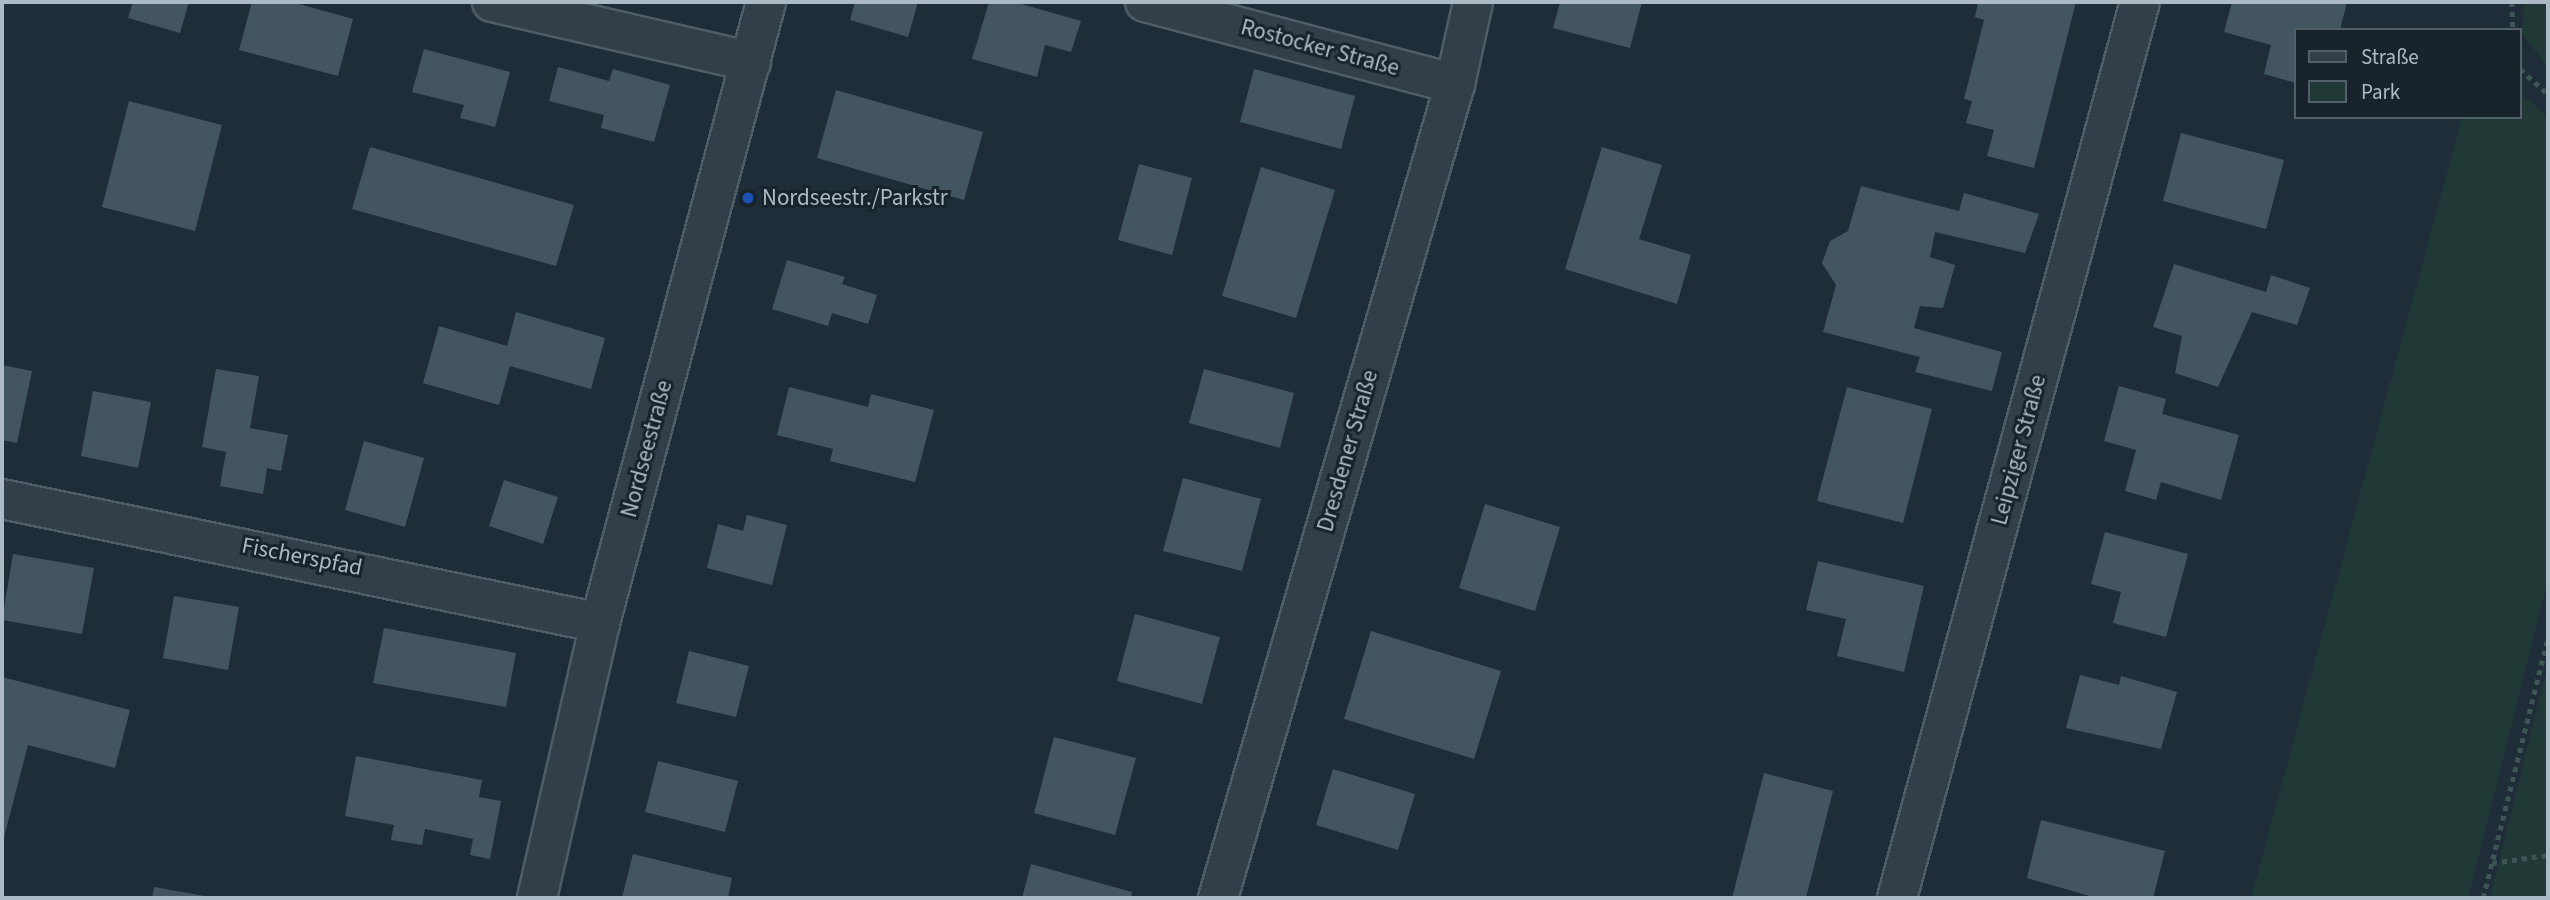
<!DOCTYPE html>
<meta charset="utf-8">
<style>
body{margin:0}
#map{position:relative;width:2550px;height:900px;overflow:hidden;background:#1e2d38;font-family:"Source Sans 3",sans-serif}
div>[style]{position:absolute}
.green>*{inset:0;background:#203937}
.building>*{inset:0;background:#445562}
.path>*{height:4.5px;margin-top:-2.25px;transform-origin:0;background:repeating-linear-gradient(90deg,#3d5554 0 5px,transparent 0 10px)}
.roads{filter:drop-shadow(2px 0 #4f5d66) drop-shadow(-2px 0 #4f5d66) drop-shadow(0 2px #4f5d66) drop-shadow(0 -2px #4f5d66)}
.minor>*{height:38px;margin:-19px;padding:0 19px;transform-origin:19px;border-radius:19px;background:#323f48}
.dots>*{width:19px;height:19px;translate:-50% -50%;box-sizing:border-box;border:4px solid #17242c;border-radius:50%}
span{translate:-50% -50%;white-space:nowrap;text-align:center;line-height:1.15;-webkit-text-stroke:6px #17242c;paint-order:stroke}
.street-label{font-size:23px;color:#abbac5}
.poi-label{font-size:23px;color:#abbac5}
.left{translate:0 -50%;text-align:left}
.frame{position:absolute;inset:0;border:4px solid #abbac5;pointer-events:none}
.legend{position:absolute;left:2294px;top:28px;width:228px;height:91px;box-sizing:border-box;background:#17242c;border:2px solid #526069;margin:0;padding:9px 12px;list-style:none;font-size:21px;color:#abbac5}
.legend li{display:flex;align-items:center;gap:14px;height:35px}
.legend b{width:35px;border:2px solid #526069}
</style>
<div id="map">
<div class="green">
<i style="clip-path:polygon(2524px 2px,2548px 2px,2548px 68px,2522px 33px)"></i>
<i style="clip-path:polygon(2520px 93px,2548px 117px,2548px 580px,2468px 898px,2251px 898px,2462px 117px,2520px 117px)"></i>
<i style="clip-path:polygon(2548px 663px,2548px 898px,2490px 898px)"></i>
</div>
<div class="building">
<i style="clip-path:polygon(133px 2px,189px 2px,180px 33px,128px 18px)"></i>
<i style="clip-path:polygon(252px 2px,292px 2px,353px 19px,338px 76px,239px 50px)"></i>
<i style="clip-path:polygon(855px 2px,918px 2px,908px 37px,850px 20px)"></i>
<i style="clip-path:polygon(989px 2px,1014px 2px,1081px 21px,1071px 52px,1045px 45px,1037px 77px,972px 59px)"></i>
<i style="clip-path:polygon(1560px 2px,1642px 2px,1630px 48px,1553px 28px)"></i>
<i style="clip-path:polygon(1978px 2px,2076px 2px,2034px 168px,1987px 156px,1994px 130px,1966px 123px,1972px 101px,1964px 99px,1984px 20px,1975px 17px)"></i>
<i style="clip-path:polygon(2232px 2px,2347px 2px,2340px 30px,2296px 30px,2296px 83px,2264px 74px,2271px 45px,2224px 32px)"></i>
<i style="clip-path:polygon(424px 49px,510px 72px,495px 127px,460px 118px,464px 105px,412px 92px)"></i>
<i style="clip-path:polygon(558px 67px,609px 81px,613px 69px,670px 85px,654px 142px,601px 128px,604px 115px,549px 101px)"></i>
<i style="clip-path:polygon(1254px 69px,1355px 96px,1341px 149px,1240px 122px)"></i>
<i style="clip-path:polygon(836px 90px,983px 132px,964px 200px,817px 158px)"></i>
<i style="clip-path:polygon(129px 101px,222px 125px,195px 231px,102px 207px)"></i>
<i style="clip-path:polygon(2181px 133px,2284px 160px,2266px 229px,2163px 201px)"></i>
<i style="clip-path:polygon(370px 147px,574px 205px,556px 266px,352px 209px)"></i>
<i style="clip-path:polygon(1602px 147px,1662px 165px,1639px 239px,1691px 255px,1677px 304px,1565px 269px)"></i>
<i style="clip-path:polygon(1139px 164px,1192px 178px,1172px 255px,1118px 240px)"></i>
<i style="clip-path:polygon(1261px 167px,1335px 190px,1296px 318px,1222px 296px)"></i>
<i style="clip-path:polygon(1861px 186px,1959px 211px,1964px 193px,2039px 214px,2025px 253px,1935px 232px,1930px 257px,1955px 265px,1943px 308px,1920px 306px,1914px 328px,2002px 352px,1992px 391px,1915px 372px,1920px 357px,1823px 332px,1836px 285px,1822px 263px,1830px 241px,1848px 231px)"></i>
<i style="clip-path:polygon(787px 260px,845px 277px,842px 284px,877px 295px,868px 324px,832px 313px,828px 326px,772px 309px)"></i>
<i style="clip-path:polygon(2174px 264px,2266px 292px,2271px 275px,2310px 288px,2297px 325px,2252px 312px,2218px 387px,2175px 373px,2182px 336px,2153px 327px)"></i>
<i style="clip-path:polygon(516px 312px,605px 338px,591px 389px,510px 366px,499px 405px,423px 383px,439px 326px,507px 346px)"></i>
<i style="clip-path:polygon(2px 365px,32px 371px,17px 443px,2px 440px)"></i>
<i style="clip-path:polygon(216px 369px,259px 376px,250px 428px,288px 435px,281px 471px,267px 468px,263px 494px,220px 486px,226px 452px,202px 447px)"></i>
<i style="clip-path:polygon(1204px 369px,1294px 393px,1280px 448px,1189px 423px)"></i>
<i style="clip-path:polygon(2119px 386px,2166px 399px,2162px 414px,2239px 435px,2221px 500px,2161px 482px,2156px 500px,2125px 491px,2136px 450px,2104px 441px)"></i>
<i style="clip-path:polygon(789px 387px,868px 407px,871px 394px,934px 410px,915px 482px,830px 461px,833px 449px,777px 435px)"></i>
<i style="clip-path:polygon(1847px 387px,1932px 409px,1903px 523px,1817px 501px)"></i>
<i style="clip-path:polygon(93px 391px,151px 402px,138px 468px,81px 456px)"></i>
<i style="clip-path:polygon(364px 441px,424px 458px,405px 527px,345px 510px)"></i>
<i style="clip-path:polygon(1183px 478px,1261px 499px,1242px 571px,1163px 551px)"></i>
<i style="clip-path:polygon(504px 480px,558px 497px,543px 544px,489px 526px)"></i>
<i style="clip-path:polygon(1485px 504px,1560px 527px,1535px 611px,1459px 588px)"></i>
<i style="clip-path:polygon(747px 515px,787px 525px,772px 585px,707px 568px,718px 524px,743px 531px)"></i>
<i style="clip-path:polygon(2105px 532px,2188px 554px,2166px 637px,2113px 623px,2121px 592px,2091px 584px)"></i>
<i style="clip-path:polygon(13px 554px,94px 568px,82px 634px,2px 620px)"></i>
<i style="clip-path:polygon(1818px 561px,1924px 586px,1904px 672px,1837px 656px,1846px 619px,1806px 610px)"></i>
<i style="clip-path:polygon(174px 596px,239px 607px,228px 670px,163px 658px)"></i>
<i style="clip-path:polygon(1135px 614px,1220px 637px,1202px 704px,1117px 681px)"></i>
<i style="clip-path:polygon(384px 628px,516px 653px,506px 707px,373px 683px)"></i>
<i style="clip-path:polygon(1371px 631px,1501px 671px,1474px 759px,1344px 719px)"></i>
<i style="clip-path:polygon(689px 651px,749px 666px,736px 717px,676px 703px)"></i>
<i style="clip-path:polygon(2080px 675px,2119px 685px,2121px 676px,2177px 692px,2161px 749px,2066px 728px)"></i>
<i style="clip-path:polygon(2px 677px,130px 710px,115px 768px,28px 745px,3px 841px)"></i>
<i style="clip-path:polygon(1054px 737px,1136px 758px,1115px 835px,1034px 813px)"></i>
<i style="clip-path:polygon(356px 756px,482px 780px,479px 797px,501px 801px,490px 859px,470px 855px,473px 839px,425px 829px,422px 845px,391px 840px,394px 825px,345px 816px)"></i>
<i style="clip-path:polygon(658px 761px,738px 781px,725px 832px,645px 812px)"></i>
<i style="clip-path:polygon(1333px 769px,1415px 794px,1398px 850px,1316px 825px)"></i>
<i style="clip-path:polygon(1764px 773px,1833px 791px,1806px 898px,1732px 898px)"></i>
<i style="clip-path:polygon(2041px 820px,2165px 851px,2153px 898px,2097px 898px,2027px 878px)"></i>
<i style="clip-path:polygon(633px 854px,732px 878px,728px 898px,622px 898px)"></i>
<i style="clip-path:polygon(1031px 864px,1132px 892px,1131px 898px,1022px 898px)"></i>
<i style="clip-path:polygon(154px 887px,210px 897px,210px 898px,152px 898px)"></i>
</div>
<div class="path">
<i style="left:2512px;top:2px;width:28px;rotate:88deg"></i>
<i style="left:2520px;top:69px;width:38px;rotate:42deg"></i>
<i style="left:2492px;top:863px;width:57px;rotate:-8.1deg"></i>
<i style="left:2483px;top:898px;width:268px;rotate:-76deg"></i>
</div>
<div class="roads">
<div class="minor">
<i style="left:492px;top:2px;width:266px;rotate:13deg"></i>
<i style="left:1145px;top:2px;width:321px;rotate:14.8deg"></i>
<i style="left:2px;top:499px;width:611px;rotate:11.71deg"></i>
<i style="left:537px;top:898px;width:282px;rotate:-77.1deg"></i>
<i style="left:600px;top:623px;width:643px;rotate:-75.03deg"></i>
<i style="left:1218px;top:898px;width:848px;rotate:-73.77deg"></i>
<i style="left:1455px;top:84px;width:84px;rotate:-77.6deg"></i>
<i style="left:1897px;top:898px;width:928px;rotate:-74.83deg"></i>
</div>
</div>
<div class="dots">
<i style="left:748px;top:198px;background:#1a4fb4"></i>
</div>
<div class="street-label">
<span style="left:1320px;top:48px;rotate:15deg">Rostocker Straße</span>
<span style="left:647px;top:449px;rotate:-75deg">Nordseestraße</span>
<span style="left:2019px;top:450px;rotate:-75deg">Leipziger Straße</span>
<span style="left:1348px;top:451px;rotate:-74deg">Dresdener Straße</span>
<span style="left:302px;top:557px;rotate:11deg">Fischerspfad</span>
</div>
<div class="poi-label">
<span class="left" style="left:762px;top:198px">Nordseestr./Parkstr</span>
</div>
<div class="frame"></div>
<ul class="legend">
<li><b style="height:9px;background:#323f48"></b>Straße</li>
<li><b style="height:19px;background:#203937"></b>Park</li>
</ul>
</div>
